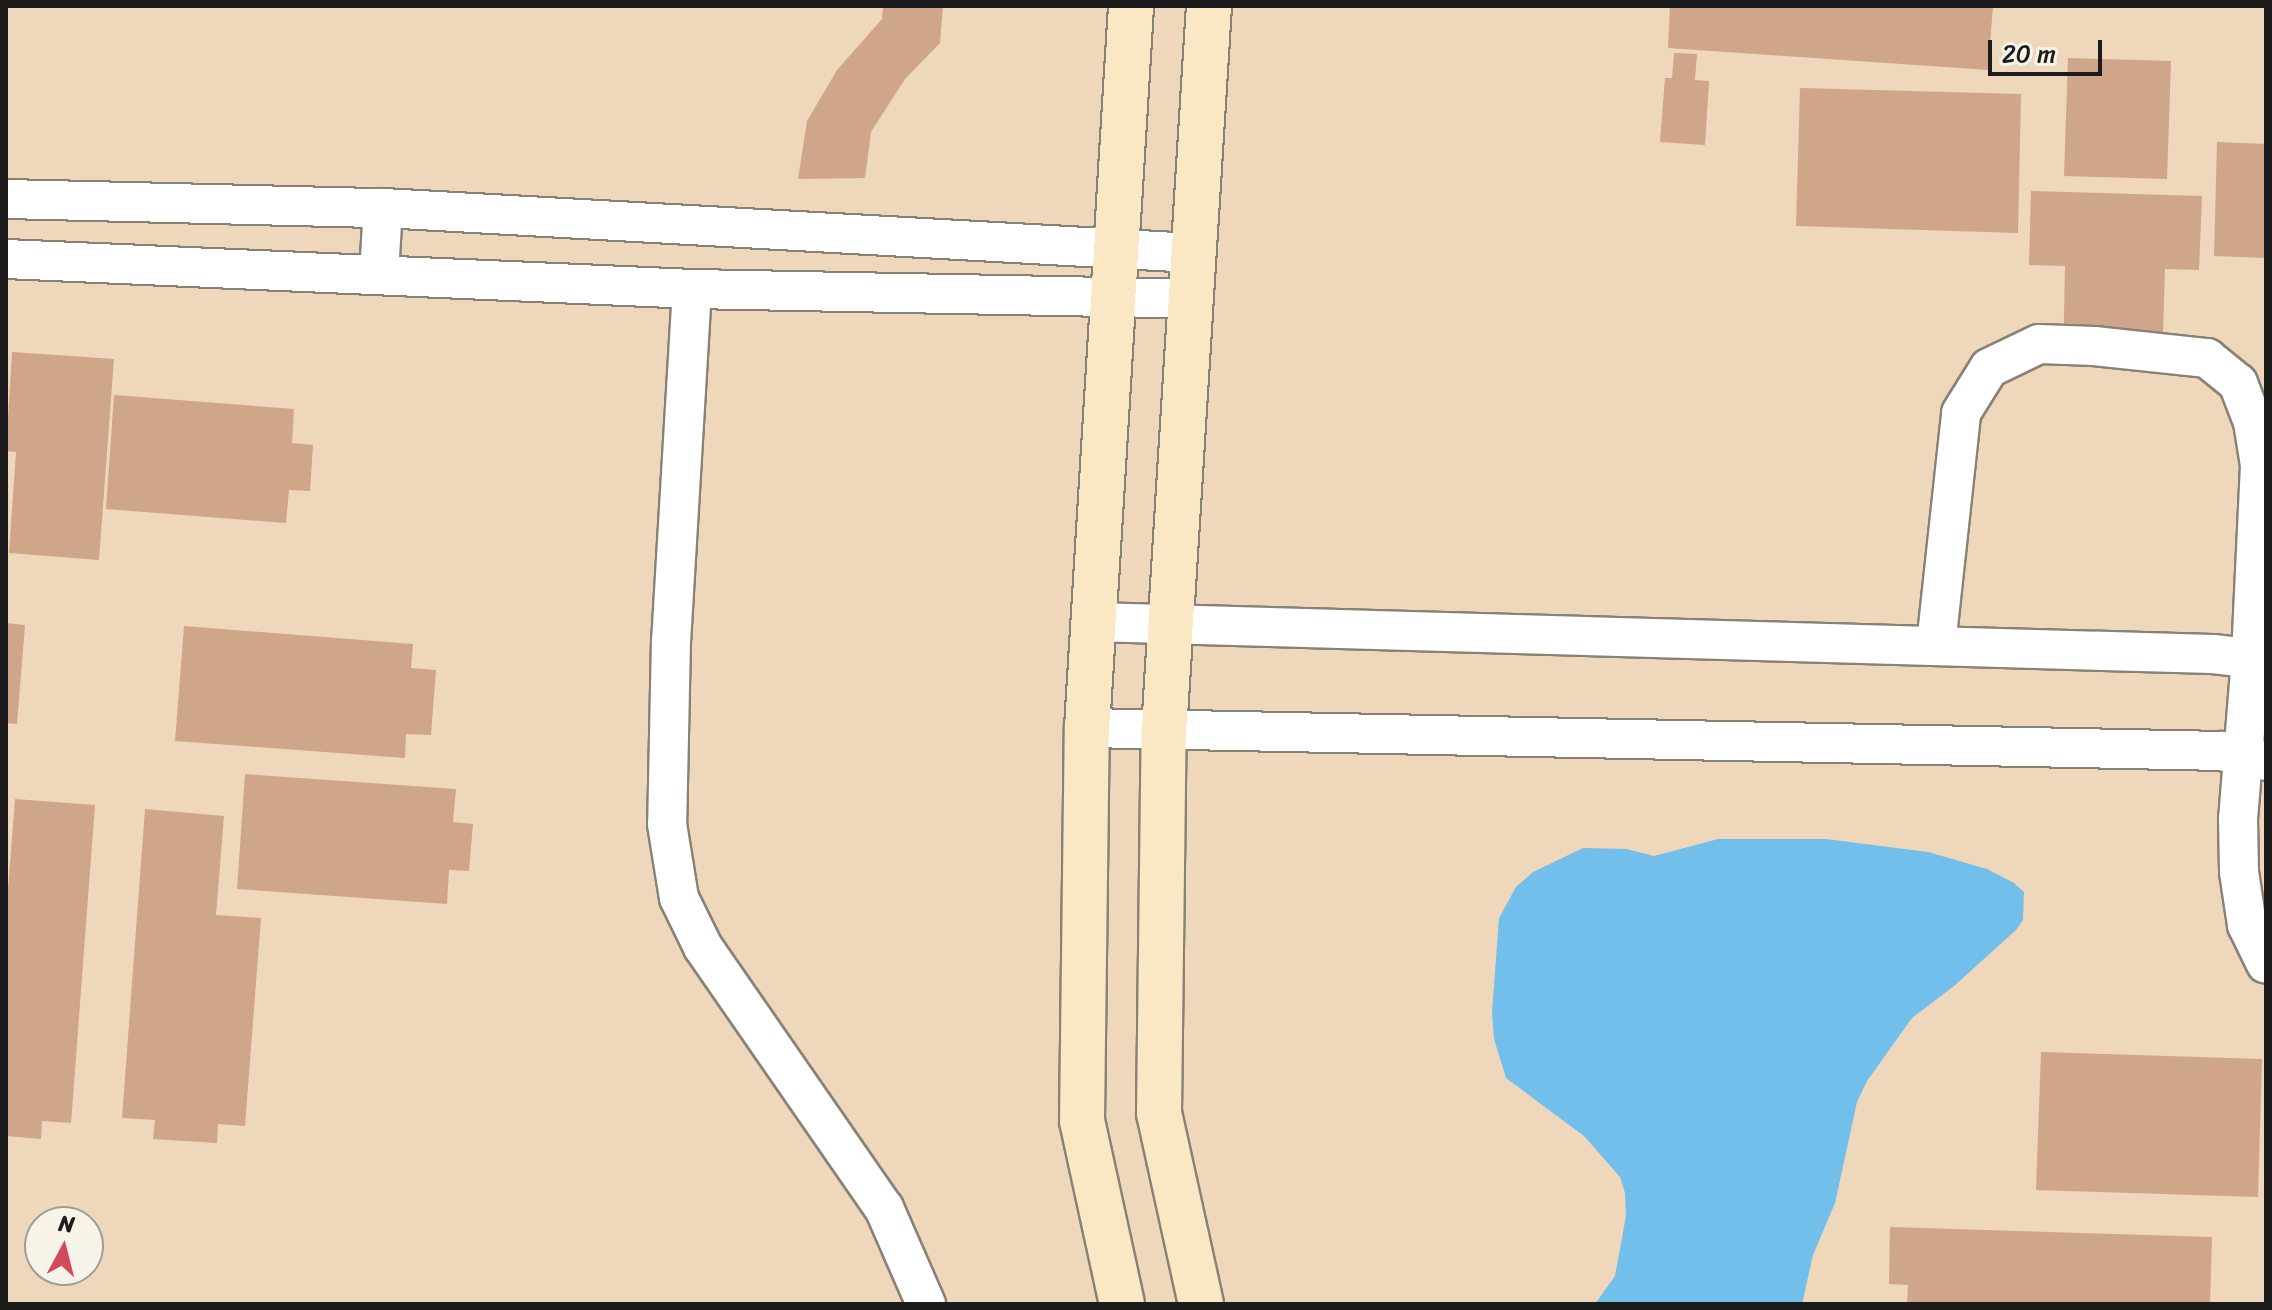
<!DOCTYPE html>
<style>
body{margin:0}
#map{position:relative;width:2272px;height:1310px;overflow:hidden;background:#f5e7d1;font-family:Sriracha,sans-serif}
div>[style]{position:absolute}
.built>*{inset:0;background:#eed7bb}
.water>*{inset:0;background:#72bfec}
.building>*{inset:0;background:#cfa68a}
.roads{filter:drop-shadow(2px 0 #888276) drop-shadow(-2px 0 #888276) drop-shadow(0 2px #888276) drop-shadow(0 -2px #888276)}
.street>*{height:38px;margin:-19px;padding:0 19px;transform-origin:19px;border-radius:19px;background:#fff}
.secondary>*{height:44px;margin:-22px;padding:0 22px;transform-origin:22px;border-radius:22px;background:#fae7c3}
span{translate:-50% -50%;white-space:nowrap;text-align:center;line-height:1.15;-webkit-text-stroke:6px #f7f3e8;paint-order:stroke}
.frame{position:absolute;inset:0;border:8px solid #1c1c1c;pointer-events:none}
.north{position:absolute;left:24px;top:1206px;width:80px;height:80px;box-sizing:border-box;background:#f7f3e8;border:2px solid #9f9d96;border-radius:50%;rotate:7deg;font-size:22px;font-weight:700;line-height:32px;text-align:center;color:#1c1c1c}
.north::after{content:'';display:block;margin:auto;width:28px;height:36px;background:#d1495b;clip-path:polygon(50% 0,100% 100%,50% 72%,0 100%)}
.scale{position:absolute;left:1988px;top:40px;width:114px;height:36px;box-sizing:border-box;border:4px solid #1c1c1c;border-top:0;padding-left:10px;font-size:24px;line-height:28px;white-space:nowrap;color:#1c1c1c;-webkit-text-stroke:6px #f7f3e8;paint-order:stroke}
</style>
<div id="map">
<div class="built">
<i style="clip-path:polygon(evenodd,6px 6px,2266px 6px,2266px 1304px,6px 1304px,6px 6px,40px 1222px,88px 1222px,88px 1270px,40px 1270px,40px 1222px)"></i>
</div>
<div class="water">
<i style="clip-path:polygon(1718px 839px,1826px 839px,1928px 852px,1987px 869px,2014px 883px,2024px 892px,2023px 920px,2016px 930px,1954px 986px,1912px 1018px,1867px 1081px,1857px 1102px,1835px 1203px,1813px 1255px,1802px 1304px,1595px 1304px,1615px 1276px,1626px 1216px,1625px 1193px,1620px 1177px,1584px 1136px,1506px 1078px,1494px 1039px,1492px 1012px,1499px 918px,1516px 887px,1533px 872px,1583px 848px,1627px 849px,1654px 856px)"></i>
</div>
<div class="building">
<i style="clip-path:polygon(883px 6px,943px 6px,940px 43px,905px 79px,871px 132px,865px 178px,798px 179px,807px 121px,837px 70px,882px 19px)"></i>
<i style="clip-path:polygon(1670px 6px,1993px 6px,1988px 70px,1668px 48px)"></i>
<i style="clip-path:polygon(1674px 53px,1697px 54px,1695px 80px,1709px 81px,1705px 145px,1660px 142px,1665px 78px,1672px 78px)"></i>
<i style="clip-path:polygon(2068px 58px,2171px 61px,2167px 179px,2064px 176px)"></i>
<i style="clip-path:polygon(1800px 88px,2021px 94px,2018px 233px,1796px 226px)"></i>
<i style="clip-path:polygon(2217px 142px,2266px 144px,2266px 258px,2214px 256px)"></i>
<i style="clip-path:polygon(2031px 191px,2202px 196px,2199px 270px,2165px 269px,2162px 367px,2063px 364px,2065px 266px,2029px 265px)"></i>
<i style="clip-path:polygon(12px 352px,114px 359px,99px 560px,9px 553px,16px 452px,6px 451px)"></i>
<i style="clip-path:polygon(114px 395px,294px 409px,292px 443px,313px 445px,310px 491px,289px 490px,286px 523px,106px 509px)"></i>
<i style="clip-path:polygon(6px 623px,25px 625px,17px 724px,6px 723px)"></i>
<i style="clip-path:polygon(184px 626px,413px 644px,411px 668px,436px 670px,431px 735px,406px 734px,405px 758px,175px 741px)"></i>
<i style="clip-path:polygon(245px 774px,456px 789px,453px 822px,473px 824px,469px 871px,449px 870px,447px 904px,237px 889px)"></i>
<i style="clip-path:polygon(15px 799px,95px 805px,71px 1123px,42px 1121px,41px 1139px,6px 1136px,6px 916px)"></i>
<i style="clip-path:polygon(145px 809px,224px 816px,216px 915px,261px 918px,245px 1126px,218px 1124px,217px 1143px,153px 1139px,155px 1120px,122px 1118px)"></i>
<i style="clip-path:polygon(2041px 1052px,2262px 1059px,2258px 1197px,2036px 1190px)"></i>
<i style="clip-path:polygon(1890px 1227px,2212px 1237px,2210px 1304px,1907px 1304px,1908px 1285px,1889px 1284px)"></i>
</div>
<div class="roads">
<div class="street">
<i style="left:6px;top:199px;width:377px;rotate:1.4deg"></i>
<i style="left:383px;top:208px;width:811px;rotate:3.18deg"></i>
<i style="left:6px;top:259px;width:687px;rotate:2.5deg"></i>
<i style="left:692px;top:289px;width:499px;rotate:1.1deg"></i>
<i style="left:379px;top:273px;width:65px;rotate:-86.5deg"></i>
<i style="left:692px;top:289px;width:352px;rotate:93.4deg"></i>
<i style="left:671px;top:640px;width:184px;rotate:91.2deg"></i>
<i style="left:667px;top:824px;width:75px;rotate:80.8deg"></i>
<i style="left:679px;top:898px;width:55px;rotate:63.9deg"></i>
<i style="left:703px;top:947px;width:318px;rotate:55.3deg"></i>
<i style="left:884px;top:1208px;width:105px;rotate:66.4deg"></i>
<i style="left:1094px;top:622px;width:1119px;rotate:1.64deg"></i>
<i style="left:2213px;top:654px;width:53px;rotate:6.5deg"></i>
<i style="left:1936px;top:645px;width:233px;rotate:-83.8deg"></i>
<i style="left:1961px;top:413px;width:53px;rotate:-58.1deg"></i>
<i style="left:1989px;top:368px;width:55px;rotate:-25.6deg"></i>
<i style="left:2039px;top:344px;width:55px;rotate:2.1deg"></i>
<i style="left:2094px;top:346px;width:114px;rotate:6.1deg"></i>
<i style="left:2207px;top:358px;width:40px;rotate:39deg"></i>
<i style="left:2238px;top:383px;width:42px;rotate:69deg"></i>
<i style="left:2253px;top:422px;width:44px;rotate:80.8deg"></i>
<i style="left:2260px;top:465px;width:193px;rotate:92.7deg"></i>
<i style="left:2251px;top:658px;width:162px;rotate:94.6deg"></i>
<i style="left:2238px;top:819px;width:53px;rotate:88.9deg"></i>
<i style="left:2239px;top:872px;width:54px;rotate:81.4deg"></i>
<i style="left:2247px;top:925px;width:43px;rotate:64deg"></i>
<i style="left:1087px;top:728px;width:1134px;rotate:1.16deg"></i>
<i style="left:2221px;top:751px;width:46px;rotate:12.5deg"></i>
</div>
<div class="secondary">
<i style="left:1122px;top:1304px;width:187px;rotate:-102.3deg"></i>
<i style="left:1082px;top:1121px;width:393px;rotate:-89.3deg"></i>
<i style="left:1087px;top:728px;width:723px;rotate:-86.51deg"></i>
<i style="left:1201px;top:1304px;width:196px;rotate:-102.4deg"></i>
<i style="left:1159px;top:1113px;width:382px;rotate:-89.3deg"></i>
<i style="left:1164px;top:731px;width:726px;rotate:-86.45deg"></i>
</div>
</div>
<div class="frame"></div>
<div class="north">N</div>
<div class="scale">20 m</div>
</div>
